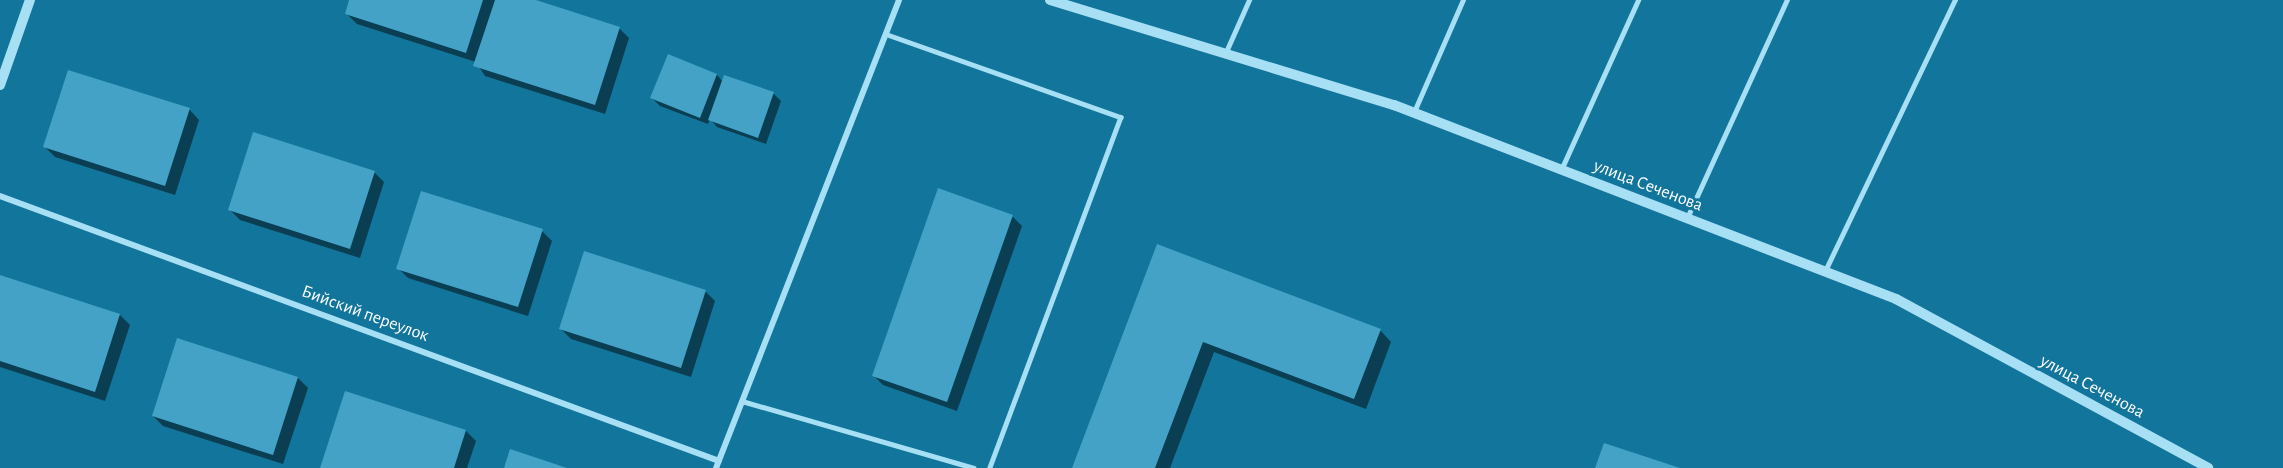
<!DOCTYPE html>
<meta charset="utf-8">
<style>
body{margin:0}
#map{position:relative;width:2283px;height:468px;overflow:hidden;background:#12759c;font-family:"Alegreya Sans",sans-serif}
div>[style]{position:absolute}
.shadow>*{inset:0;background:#0007}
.building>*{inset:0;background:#44a2c6}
.service>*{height:4.5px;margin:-2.25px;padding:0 2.25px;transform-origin:2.25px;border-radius:2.25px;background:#a7dff4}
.minor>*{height:6px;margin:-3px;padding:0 3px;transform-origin:3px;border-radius:3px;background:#a7dff4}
.tertiary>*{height:10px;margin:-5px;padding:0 5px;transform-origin:5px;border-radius:5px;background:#a7dff4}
span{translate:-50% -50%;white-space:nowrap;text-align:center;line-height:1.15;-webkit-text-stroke:6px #12759c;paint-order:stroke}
.street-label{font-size:18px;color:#fff}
</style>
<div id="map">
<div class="shadow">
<i style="clip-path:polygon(351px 0,531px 0,619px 28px,629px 38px,605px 114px,485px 76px,476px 62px,357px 24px,347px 14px)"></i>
<i style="clip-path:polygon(717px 75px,723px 82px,725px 77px,774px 94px,781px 101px,766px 144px,717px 127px,710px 119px,708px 124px,660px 106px,652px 98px)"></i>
<i style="clip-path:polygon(189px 109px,199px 120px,175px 195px,55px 157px,45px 147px)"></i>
<i style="clip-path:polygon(374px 172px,384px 182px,360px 258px,240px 220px,230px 210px)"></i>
<i style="clip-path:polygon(1012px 216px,1022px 226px,957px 411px,883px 385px,873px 375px)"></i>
<i style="clip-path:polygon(542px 231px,552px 241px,528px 316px,408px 278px,398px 268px)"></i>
<i style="clip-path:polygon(1158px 246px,1380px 330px,1391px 342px,1366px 409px,1214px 352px,1170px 468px,1073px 468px)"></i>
<i style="clip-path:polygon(0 277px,120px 315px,130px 325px,105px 401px,0 367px)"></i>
<i style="clip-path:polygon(705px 291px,715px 301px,691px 377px,571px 339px,561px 329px)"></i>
<i style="clip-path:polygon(298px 378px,308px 388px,283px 464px,163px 426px,153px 416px)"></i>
<i style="clip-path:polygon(466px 431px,476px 441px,467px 468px,321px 468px)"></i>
</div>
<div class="building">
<i style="clip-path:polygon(349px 0,483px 0,466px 53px,345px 14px)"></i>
<i style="clip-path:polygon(495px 0,536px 0,620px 27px,595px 105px,473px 66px)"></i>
<i style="clip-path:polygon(668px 54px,717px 74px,700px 118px,650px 98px)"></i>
<i style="clip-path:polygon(68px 70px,190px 108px,165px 186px,43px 147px)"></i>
<i style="clip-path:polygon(724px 75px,774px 92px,758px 138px,708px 120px)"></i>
<i style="clip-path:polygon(253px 132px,375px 171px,350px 249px,228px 210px)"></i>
<i style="clip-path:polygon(938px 188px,1013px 215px,947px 402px,872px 376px)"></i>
<i style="clip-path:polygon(421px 191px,543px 229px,518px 307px,396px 269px)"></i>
<i style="clip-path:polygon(1157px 244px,1381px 329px,1354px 399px,1203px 342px,1155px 468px,1072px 468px)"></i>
<i style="clip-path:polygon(584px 251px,706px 290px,681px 368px,559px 329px)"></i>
<i style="clip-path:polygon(0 275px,120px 314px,95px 392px,0 361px)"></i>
<i style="clip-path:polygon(177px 338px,298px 377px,273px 455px,152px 416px)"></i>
<i style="clip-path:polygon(345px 391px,466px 430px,454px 468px,320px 468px)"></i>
<i style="clip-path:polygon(1604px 443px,1680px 468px,1595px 468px)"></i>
<i style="clip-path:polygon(510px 449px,567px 468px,504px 468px)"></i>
</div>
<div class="service">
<i style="left:886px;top:34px;width:249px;rotate:19.5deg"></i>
<i style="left:1121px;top:117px;width:375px;rotate:110.5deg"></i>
<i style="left:1226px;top:52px;width:57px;rotate:-66.1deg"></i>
<i style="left:1414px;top:112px;width:122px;rotate:-66.4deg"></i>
<i style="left:1561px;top:170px;width:187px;rotate:-65.6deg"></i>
<i style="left:1687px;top:218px;width:240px;rotate:-65.4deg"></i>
<i style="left:1825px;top:271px;width:301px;rotate:-64.4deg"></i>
<i style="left:742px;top:401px;width:241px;rotate:16.1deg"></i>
</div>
<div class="minor">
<i style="left:0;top:196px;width:766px;rotate:20.23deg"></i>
<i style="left:716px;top:468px;width:503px;rotate:-68.64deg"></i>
</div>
<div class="tertiary">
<i style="left:1050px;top:0;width:360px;rotate:17deg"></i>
<i style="left:1394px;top:105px;width:538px;rotate:21.13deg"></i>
<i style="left:1896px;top:299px;width:355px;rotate:28.4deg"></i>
<i style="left:0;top:85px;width:90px;rotate:-70.6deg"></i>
</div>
<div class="street-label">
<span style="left:1648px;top:186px;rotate:21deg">улица Сеченова</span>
<span style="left:365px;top:314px;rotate:20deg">Бийский переулок</span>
<span style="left:2092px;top:387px;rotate:28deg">улица Сеченова</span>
</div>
</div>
